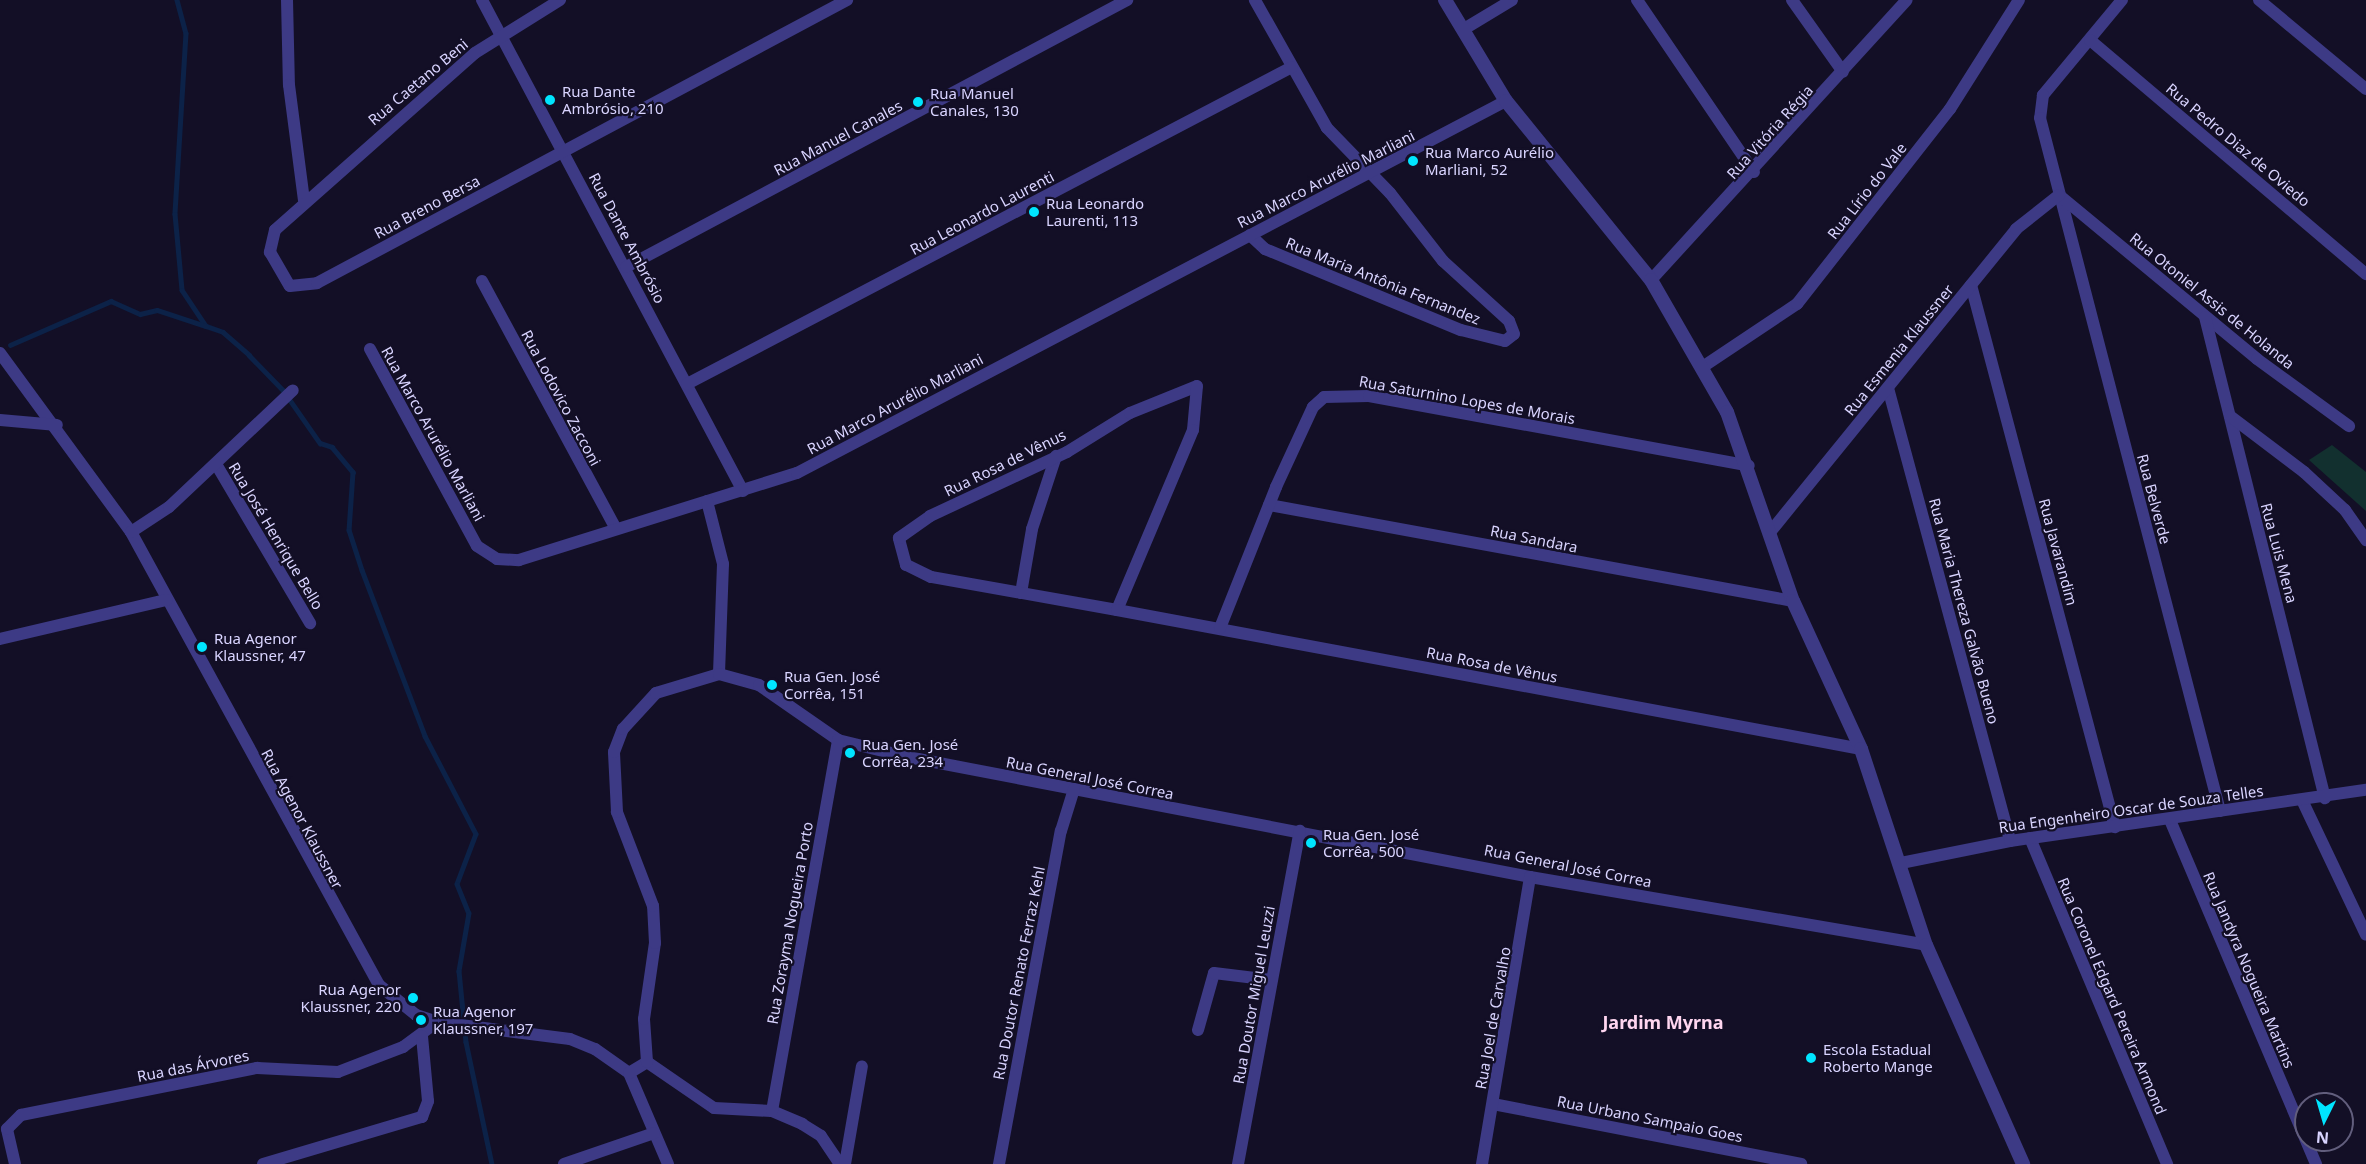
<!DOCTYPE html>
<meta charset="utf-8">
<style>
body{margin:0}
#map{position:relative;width:2366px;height:1164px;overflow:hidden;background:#130f26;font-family:"Noto Sans",sans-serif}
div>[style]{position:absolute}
.green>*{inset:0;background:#12302f}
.stream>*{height:4.5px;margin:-2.25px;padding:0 2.25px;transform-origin:2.25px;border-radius:2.25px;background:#0c2248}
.minor>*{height:12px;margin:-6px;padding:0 6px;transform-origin:6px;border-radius:6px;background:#3d3a85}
.tertiary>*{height:14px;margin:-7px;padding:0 7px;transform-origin:7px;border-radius:7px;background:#3d3a85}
.dots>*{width:16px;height:16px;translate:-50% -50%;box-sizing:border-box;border:3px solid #130f26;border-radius:50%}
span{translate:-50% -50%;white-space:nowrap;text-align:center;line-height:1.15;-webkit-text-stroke:4.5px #130f26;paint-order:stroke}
.street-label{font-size:15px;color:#d9d4ff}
.poi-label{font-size:15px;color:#d9d4ff}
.left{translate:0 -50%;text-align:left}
.right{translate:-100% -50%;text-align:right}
.quarter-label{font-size:18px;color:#ffd6f0;font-weight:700}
.north{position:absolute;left:2294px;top:1092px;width:60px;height:60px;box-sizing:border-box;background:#130f26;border:2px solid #625e7d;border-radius:50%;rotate:185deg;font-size:16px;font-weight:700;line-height:24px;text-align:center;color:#d9d4ff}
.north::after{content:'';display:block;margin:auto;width:21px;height:27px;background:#00e5ff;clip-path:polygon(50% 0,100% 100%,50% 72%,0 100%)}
</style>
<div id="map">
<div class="green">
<i style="clip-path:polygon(2332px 445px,2366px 472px,2366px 511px,2309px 460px)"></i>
</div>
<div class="stream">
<i style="left:177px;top:0;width:34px;rotate:75deg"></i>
<i style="left:186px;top:33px;width:181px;rotate:93.5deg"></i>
<i style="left:175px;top:214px;width:76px;rotate:84.7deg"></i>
<i style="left:182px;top:290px;width:43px;rotate:56.3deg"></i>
<i style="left:206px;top:326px;width:18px;rotate:19deg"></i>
<i style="left:223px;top:332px;width:35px;rotate:41deg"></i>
<i style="left:249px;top:355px;width:49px;rotate:45.8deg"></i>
<i style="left:283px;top:390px;width:65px;rotate:55.1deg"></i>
<i style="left:320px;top:443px;width:13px;rotate:18deg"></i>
<i style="left:332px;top:447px;width:33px;rotate:50deg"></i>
<i style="left:353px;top:472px;width:58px;rotate:93.9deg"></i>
<i style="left:349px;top:530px;width:42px;rotate:72deg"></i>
<i style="left:362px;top:570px;width:178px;rotate:69.2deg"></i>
<i style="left:425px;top:736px;width:110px;rotate:62.5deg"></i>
<i style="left:476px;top:834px;width:53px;rotate:110.8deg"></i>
<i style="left:457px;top:884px;width:31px;rotate:68deg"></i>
<i style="left:469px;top:913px;width:59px;rotate:99.8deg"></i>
<i style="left:459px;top:971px;width:71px;rotate:84.4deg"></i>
<i style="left:466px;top:1042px;width:125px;rotate:78deg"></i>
<i style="left:10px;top:345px;width:110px;rotate:-23.5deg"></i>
<i style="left:111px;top:301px;width:32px;rotate:24deg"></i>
<i style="left:140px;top:314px;width:17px;rotate:-13deg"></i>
<i style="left:157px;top:310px;width:52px;rotate:18.1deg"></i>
</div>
<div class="minor">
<i style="left:287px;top:0;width:85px;rotate:88.7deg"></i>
<i style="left:289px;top:85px;width:116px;rotate:82.6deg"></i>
<i style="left:482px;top:0;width:556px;rotate:62.01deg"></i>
<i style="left:560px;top:0;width:100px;rotate:148.1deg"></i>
<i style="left:475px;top:53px;width:267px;rotate:138.5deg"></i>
<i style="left:275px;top:230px;width:23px;rotate:103deg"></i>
<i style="left:270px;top:252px;width:39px;rotate:60deg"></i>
<i style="left:290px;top:286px;width:27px;rotate:-6deg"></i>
<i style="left:317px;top:283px;width:601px;rotate:-28.1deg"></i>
<i style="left:1637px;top:0;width:208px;rotate:55.8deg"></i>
<i style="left:1792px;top:0;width:88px;rotate:54.7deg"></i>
<i style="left:2122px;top:0;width:124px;rotate:129.7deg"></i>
<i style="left:2043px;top:95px;width:23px;rotate:97deg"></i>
<i style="left:2040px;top:118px;width:716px;rotate:75.44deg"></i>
<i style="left:2259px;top:0;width:139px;rotate:39.8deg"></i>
<i style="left:1464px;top:29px;width:56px;rotate:-31.1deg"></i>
<i style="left:2090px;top:40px;width:362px;rotate:40.3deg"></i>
<i style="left:2059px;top:195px;width:257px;rotate:39.6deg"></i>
<i style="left:2257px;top:359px;width:114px;rotate:36.1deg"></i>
<i style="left:1250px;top:235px;width:21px;rotate:43deg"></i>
<i style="left:1265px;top:249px;width:212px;rotate:22.5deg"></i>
<i style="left:1461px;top:330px;width:45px;rotate:14deg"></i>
<i style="left:1505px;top:341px;width:11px;rotate:-38deg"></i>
<i style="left:1514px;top:334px;width:14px;rotate:-111deg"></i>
<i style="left:1509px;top:321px;width:89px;rotate:-137.7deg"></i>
<i style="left:1443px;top:261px;width:86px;rotate:-127.9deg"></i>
<i style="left:1390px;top:193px;width:91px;rotate:-134.1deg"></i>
<i style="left:1327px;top:128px;width:147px;rotate:-119.4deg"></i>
<i style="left:626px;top:267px;width:568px;rotate:-28.05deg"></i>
<i style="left:1651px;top:280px;width:379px;rotate:-47.6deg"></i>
<i style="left:482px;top:281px;width:282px;rotate:61.6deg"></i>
<i style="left:1971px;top:285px;width:561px;rotate:75.12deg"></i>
<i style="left:2205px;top:317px;width:496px;rotate:76deg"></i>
<i style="left:370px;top:349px;width:224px;rotate:61.5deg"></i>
<i style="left:477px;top:546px;width:24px;rotate:33deg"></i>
<i style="left:497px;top:559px;width:22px;rotate:3deg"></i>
<i style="left:519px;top:560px;width:291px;rotate:-17.4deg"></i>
<i style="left:797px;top:473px;width:801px;rotate:-27.69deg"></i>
<i style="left:0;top:353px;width:222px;rotate:53.8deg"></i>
<i style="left:131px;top:532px;width:516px;rotate:61.3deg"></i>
<i style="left:379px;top:985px;width:48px;rotate:39deg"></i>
<i style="left:416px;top:1015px;width:22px;rotate:18deg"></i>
<i style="left:437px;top:1022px;width:134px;rotate:7.3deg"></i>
<i style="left:570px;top:1039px;width:27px;rotate:22deg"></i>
<i style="left:595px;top:1049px;width:42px;rotate:35.2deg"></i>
<i style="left:629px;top:1073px;width:99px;rotate:66.8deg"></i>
<i style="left:1704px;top:366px;width:112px;rotate:-33.7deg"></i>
<i style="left:1797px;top:304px;width:248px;rotate:-51.9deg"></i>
<i style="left:1950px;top:109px;width:129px;rotate:-57.7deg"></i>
<i style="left:687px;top:384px;width:683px;rotate:-27.65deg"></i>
<i style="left:1888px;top:388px;width:469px;rotate:74.9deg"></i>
<i style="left:2230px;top:416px;width:93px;rotate:37.1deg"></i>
<i style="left:2304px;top:472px;width:56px;rotate:42.8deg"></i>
<i style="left:2345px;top:510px;width:37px;rotate:55deg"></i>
<i style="left:0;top:420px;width:57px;rotate:5deg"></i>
<i style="left:216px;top:464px;width:185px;rotate:59.4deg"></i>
<i style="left:707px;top:501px;width:65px;rotate:75.7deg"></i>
<i style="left:723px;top:564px;width:110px;rotate:92.1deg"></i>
<i style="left:1269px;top:505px;width:533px;rotate:10.38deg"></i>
<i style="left:1771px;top:531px;width:389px;rotate:-50.9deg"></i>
<i style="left:2016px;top:229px;width:55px;rotate:-38.3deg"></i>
<i style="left:131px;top:532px;width:45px;rotate:-33.3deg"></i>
<i style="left:169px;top:507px;width:170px;rotate:-43.3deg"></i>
<i style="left:1021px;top:593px;width:65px;rotate:-80.2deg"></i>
<i style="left:1032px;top:529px;width:77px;rotate:-71.8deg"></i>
<i style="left:1117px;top:610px;width:189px;rotate:-169.9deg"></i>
<i style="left:931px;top:577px;width:28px;rotate:-154deg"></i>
<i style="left:906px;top:565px;width:28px;rotate:-105deg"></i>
<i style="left:899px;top:538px;width:38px;rotate:-35deg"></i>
<i style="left:930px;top:516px;width:151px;rotate:-25deg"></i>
<i style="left:1067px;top:452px;width:74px;rotate:-31.8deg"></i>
<i style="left:1130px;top:413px;width:72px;rotate:-21.9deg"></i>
<i style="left:1197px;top:386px;width:44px;rotate:95.2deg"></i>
<i style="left:1193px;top:430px;width:195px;rotate:112.9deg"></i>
<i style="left:1117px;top:610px;width:757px;rotate:10.58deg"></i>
<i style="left:1220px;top:628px;width:152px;rotate:-68.3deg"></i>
<i style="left:1276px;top:487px;width:88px;rotate:-65.2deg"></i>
<i style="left:1313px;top:407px;width:15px;rotate:-42deg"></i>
<i style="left:1324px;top:397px;width:45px;rotate:-1.3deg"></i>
<i style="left:1369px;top:396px;width:386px;rotate:10.4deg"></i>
<i style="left:0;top:639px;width:171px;rotate:-13.2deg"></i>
<i style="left:2302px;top:800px;width:149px;rotate:64.6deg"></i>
<i style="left:2170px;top:820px;width:374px;rotate:67deg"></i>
<i style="left:2030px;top:838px;width:354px;rotate:67.2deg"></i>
<i style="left:1901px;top:863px;width:111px;rotate:-11.4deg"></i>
<i style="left:2010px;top:841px;width:360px;rotate:-8.2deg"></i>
<i style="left:1198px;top:1030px;width:59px;rotate:-74.3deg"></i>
<i style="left:1214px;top:973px;width:58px;rotate:6.9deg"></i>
<i style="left:647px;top:1062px;width:81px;rotate:34.5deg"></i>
<i style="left:714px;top:1108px;width:58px;rotate:3deg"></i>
<i style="left:772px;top:1111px;width:33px;rotate:23deg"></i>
<i style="left:802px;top:1124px;width:22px;rotate:32deg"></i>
<i style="left:821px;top:1136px;width:34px;rotate:56deg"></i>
<i style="left:629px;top:1073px;width:21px;rotate:-31deg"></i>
<i style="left:647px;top:1062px;width:43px;rotate:-94deg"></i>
<i style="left:644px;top:1019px;width:77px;rotate:-81.8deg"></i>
<i style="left:655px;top:943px;width:37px;rotate:-93deg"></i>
<i style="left:653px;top:906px;width:101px;rotate:-111deg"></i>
<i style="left:617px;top:812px;width:60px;rotate:-92.9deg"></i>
<i style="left:614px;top:752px;width:25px;rotate:-69deg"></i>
<i style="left:623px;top:729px;width:49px;rotate:-47.5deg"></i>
<i style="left:656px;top:693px;width:66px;rotate:-16.8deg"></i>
<i style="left:719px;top:674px;width:41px;rotate:15.4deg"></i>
<i style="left:759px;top:685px;width:96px;rotate:34.8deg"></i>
<i style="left:838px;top:740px;width:72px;rotate:13.7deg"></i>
<i style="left:908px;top:757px;width:633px;rotate:10.92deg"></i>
<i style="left:1530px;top:877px;width:402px;rotate:9.7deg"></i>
<i style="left:1493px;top:1104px;width:314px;rotate:11deg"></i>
<i style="left:772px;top:1111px;width:377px;rotate:-79.9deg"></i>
<i style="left:15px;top:1164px;width:36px;rotate:-103deg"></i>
<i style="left:7px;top:1129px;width:20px;rotate:-45deg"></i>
<i style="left:21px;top:1115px;width:241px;rotate:-11.3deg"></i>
<i style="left:257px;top:1068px;width:81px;rotate:2.8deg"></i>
<i style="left:338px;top:1072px;width:70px;rotate:-21deg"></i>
<i style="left:403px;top:1047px;width:42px;rotate:-36.3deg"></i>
<i style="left:263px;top:1164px;width:166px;rotate:-16.5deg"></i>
<i style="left:422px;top:1117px;width:17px;rotate:-69deg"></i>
<i style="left:428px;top:1101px;width:65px;rotate:-95.3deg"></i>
<i style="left:564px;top:1164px;width:95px;rotate:-19deg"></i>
<i style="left:845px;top:1164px;width:99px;rotate:-80.2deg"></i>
<i style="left:999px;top:1164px;width:339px;rotate:-79.5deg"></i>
<i style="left:1061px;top:831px;width:44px;rotate:-72.8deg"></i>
<i style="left:1238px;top:1164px;width:339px;rotate:-79.5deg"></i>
<i style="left:1482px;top:1164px;width:291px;rotate:-80.5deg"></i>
</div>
<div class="tertiary">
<i style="left:1445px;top:0;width:118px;rotate:58.9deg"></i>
<i style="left:1506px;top:101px;width:230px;rotate:51deg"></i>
<i style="left:1651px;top:280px;width:152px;rotate:60.1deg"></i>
<i style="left:1727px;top:412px;width:200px;rotate:70.8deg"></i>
<i style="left:1793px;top:601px;width:163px;rotate:65.3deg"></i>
<i style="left:1861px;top:749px;width:206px;rotate:71.7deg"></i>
<i style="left:1926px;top:945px;width:240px;rotate:66.1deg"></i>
</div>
<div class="dots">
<i style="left:550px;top:100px;background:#00e5ff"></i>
<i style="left:918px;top:102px;background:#00e5ff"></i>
<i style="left:1413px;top:161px;background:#00e5ff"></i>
<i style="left:1034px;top:212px;background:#00e5ff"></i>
<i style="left:202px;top:647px;background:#00e5ff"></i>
<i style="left:772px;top:685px;background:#00e5ff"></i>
<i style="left:850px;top:753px;background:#00e5ff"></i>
<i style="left:1311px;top:843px;background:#00e5ff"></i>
<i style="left:413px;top:998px;background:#00e5ff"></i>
<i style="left:421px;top:1020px;background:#00e5ff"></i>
<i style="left:1811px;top:1058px;background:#00e5ff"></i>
</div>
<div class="street-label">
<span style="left:418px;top:82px;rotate:-40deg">Rua Caetano Beni</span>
<span style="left:1770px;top:132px;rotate:-48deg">Rua Vitória Régia</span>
<span style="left:838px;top:138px;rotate:-28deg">Rua Manuel Canales</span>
<span style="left:2238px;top:145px;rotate:40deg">Rua Pedro Diaz de Oviedo</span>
<span style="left:1326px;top:179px;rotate:-27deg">Rua Marco Arurélio Marliani</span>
<span style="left:1867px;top:191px;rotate:-52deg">Rua Lírio do Vale</span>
<span style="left:427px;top:207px;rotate:-28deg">Rua Breno Bersa</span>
<span style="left:982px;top:213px;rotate:-28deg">Rua Leonardo Laurenti</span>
<span style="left:627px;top:238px;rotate:62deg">Rua Dante Ambrósio</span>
<span style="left:1383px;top:281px;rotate:22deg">Rua Maria Antônia Fernandez</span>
<span style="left:2212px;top:301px;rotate:39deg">Rua Otoniel Assis de Holanda</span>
<span style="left:1899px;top:350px;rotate:-51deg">Rua Esmenia Klaussner</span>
<span style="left:561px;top:398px;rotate:62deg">Rua Lodovico Zacconi</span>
<span style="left:1467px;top:400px;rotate:10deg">Rua Saturnino Lopes de Morais</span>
<span style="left:895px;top:404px;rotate:-28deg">Rua Marco Arurélio Marliani</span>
<span style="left:433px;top:434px;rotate:61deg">Rua Marco Arurélio Marliani</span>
<span style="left:1005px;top:463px;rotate:-26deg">Rua Rosa de Vênus</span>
<span style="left:2154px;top:499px;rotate:75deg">Rua Belverde</span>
<span style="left:276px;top:536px;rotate:59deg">Rua José Henrique Bello</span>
<span style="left:1534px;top:539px;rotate:11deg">Rua Sandara</span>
<span style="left:2058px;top:552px;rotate:75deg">Rua Javarandim</span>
<span style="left:2279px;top:553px;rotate:75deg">Rua Luis Mena</span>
<span style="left:1964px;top:611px;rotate:75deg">Rua Maria Thereza Galvão Bueno</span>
<span style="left:1492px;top:665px;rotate:11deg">Rua Rosa de Vênus</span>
<span style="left:1090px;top:778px;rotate:11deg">Rua General José Correa</span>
<span style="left:2131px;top:809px;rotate:-8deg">Rua Engenheiro Oscar de Souza Telles</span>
<span style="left:302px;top:819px;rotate:62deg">Rua Agenor Klaussner</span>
<span style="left:1568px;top:866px;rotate:11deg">Rua General José Correa</span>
<span style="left:790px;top:923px;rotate:-80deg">Rua Zorayma Nogueira Porto</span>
<span style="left:2249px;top:970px;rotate:67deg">Rua Jandyra Nogueira Martins</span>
<span style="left:1019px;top:973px;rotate:-79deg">Rua Doutor Renato Ferraz Kehl</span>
<span style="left:1254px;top:995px;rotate:-80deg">Rua Doutor Miguel Leuzzi</span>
<span style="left:2112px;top:996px;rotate:67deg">Rua Coronel Edgard Pereira Armond</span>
<span style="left:1493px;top:1018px;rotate:-80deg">Rua Joel de Carvalho</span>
<span style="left:193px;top:1066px;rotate:-11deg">Rua das Árvores</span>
<span style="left:1650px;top:1119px;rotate:11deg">Rua Urbano Sampaio Goes</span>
</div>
<div class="poi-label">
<span class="left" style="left:562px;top:100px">Rua Dante<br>Ambrósio, 210</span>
<span class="left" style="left:930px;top:102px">Rua Manuel<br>Canales, 130</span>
<span class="left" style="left:1425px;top:161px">Rua Marco Aurélio<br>Marliani, 52</span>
<span class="left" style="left:1046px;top:212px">Rua Leonardo<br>Laurenti, 113</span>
<span class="left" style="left:214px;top:647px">Rua Agenor<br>Klaussner, 47</span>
<span class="left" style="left:784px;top:685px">Rua Gen. José<br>Corrêa, 151</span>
<span class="left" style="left:862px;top:753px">Rua Gen. José<br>Corrêa, 234</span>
<span class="left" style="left:1323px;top:843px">Rua Gen. José<br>Corrêa, 500</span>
<span class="right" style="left:401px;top:998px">Rua Agenor<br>Klaussner, 220</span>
<span class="left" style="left:433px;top:1020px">Rua Agenor<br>Klaussner, 197</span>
<span class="left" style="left:1823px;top:1058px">Escola Estadual<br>Roberto Mange</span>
</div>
<div class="quarter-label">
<span style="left:1663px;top:1022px">Jardim Myrna</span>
</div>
<div class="north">N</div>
</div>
